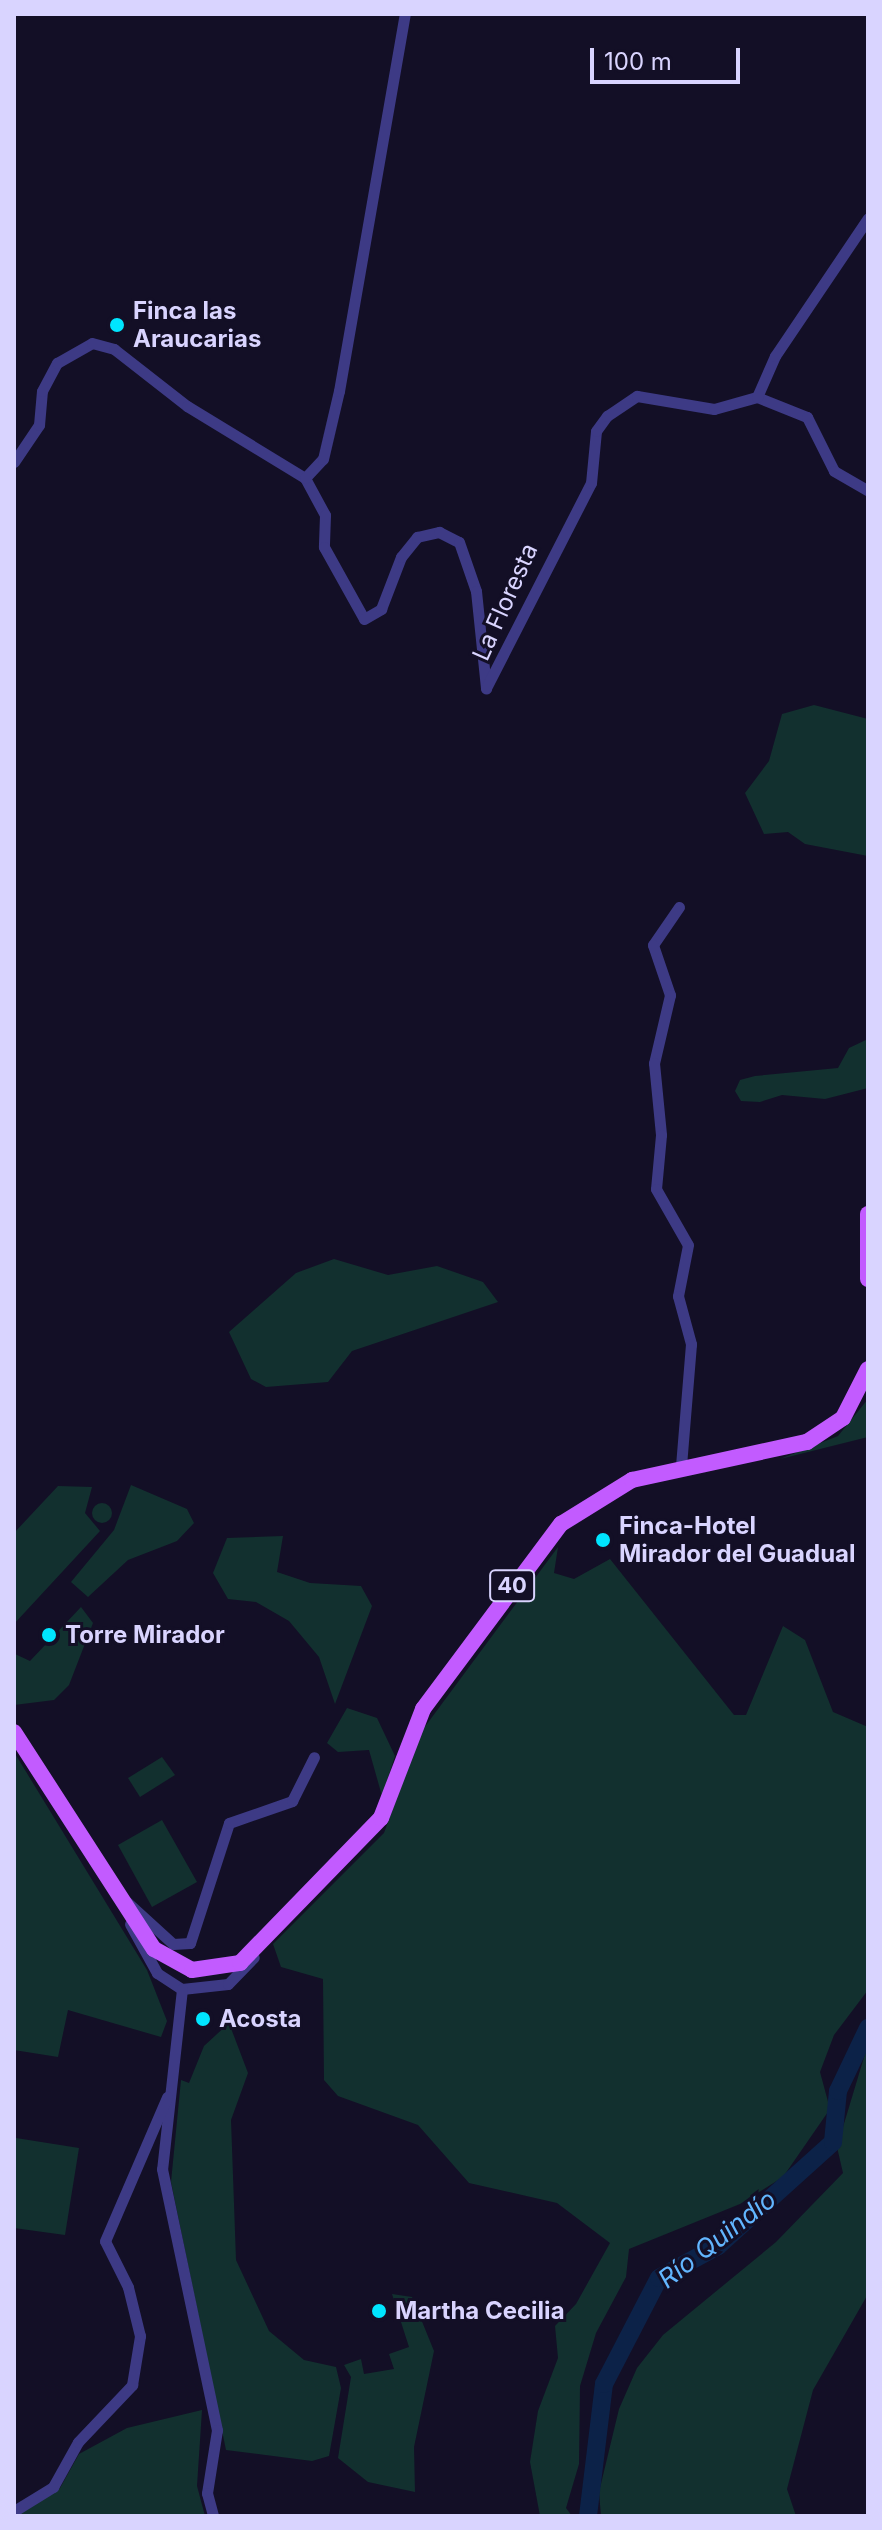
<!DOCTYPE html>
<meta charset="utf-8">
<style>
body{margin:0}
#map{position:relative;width:882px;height:2530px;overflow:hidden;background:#130f26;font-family:Inter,sans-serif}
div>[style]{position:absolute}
.green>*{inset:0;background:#12302f}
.round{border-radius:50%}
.river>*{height:18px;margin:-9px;padding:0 9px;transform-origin:9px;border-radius:9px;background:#0c2248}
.minor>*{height:11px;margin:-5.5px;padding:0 5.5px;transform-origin:5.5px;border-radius:5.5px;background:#3d3a85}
.primary>*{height:16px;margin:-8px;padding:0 8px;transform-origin:8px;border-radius:8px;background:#c25bff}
.dots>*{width:22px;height:22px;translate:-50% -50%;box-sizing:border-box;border:4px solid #130f26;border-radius:50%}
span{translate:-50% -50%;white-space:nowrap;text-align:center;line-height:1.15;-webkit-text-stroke:6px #130f26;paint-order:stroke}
.shield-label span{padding:2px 6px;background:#130f26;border:2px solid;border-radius:6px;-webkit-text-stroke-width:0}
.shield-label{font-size:22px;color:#d9d4ff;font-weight:700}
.poi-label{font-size:24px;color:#d9d4ff;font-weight:700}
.left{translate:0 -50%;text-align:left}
.street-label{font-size:24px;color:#d9d4ff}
.water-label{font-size:26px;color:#62b6ff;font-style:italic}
.frame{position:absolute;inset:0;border:16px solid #d9d4ff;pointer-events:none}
.scale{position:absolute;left:590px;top:48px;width:150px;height:36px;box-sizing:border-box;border:4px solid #d9d4ff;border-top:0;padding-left:10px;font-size:24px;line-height:28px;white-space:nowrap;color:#d9d4ff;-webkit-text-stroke:6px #130f26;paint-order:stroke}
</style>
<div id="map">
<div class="green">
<i style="clip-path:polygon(814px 705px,868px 719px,868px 856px,805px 844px,788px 832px,764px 834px,745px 793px,769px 761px,782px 714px)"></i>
<i style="clip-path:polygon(868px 1039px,868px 1088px,825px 1099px,782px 1095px,760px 1102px,741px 1101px,735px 1091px,740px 1080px,755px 1076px,838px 1068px,849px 1048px)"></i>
<i style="clip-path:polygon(334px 1259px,388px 1275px,437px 1266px,483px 1282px,498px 1302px,352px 1351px,328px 1382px,266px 1387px,251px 1379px,229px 1332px,296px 1273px)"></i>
<i style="clip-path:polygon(868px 1399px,868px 1437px,780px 1459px,838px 1436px)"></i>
<i style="clip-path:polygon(131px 1485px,187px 1509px,194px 1523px,177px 1541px,128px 1560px,88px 1597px,71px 1582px,114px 1530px)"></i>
<i style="clip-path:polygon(58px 1486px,92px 1487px,85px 1513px,100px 1531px,14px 1624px,14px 1533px)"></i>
<i class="round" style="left:92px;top:1503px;width:20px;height:20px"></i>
<i style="clip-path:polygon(283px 1536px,277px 1572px,310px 1583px,361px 1586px,372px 1606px,335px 1704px,319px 1657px,289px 1621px,256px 1602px,228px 1599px,213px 1573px,227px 1538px)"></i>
<i style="clip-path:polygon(558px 1547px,554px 1573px,574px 1579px,610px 1559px,734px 1715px,746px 1715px,783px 1626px,805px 1640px,833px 1712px,868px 1727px,868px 1990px,834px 2035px,820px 2072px,830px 2109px,783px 2177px,740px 2204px,629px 2249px,626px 2277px,596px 2333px,580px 2386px,579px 2464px,566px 2508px,572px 2516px,540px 2516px,530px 2462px,538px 2411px,558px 2358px,555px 2326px,576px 2304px,610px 2243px,557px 2203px,469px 2183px,418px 2125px,338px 2096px,324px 2080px,323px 1979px,281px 1967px,273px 1944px,384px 1833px,421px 1732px)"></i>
<i style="clip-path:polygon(81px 1607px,93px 1623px,69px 1685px,54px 1700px,14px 1705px,15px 1654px,30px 1661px)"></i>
<i style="clip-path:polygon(347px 1708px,377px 1718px,395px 1756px,382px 1796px,369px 1750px,338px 1752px,327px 1743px)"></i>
<i style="clip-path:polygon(14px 1752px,147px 1970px,167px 2021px,161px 2037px,68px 2010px,58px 2057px,14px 2050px)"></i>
<i style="clip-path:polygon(162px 1757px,175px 1775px,140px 1797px,128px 1778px)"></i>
<i style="clip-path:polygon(162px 1820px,197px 1882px,152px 1907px,118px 1845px)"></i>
<i style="clip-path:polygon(229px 2023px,248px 2073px,231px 2120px,236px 2260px,269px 2331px,304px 2360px,336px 2367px,341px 2388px,329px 2456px,312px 2461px,226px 2450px,171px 2182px,181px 2080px,189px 2083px,204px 2046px)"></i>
<i style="clip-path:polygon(868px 2044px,868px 2294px,813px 2390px,787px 2489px,796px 2516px,601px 2516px,599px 2492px,619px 2409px,637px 2368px,663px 2335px,776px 2242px,843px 2173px,837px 2147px)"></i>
<i style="clip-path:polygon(16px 2138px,79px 2148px,65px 2235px,14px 2228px)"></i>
<i style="clip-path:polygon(392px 2294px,412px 2297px,434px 2351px,414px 2447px,415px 2492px,368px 2482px,338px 2458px,351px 2377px,344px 2365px,361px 2359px,364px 2374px,394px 2369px,389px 2354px,409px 2347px)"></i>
<i style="clip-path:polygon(202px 2410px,197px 2486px,205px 2516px,16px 2516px,60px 2488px,79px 2454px,127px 2428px)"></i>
</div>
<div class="river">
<i style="left:588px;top:2516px;width:133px;rotate:-83.1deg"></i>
<i style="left:604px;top:2384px;width:119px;rotate:-62.6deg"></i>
<i style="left:659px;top:2278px;width:67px;rotate:-28.5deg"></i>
<i style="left:718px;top:2246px;width:155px;rotate:-42.1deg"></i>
<i style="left:833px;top:2142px;width:51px;rotate:-84.4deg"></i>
<i style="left:838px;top:2091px;width:70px;rotate:-64.5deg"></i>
</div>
<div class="minor">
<i style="left:757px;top:397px;width:54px;rotate:21.8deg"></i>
<i style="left:807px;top:417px;width:60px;rotate:63.4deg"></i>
<i style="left:834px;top:471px;width:39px;rotate:30deg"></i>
<i style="left:14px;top:462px;width:45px;rotate:-56deg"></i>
<i style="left:39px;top:425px;width:34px;rotate:-85deg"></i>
<i style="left:42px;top:391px;width:32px;rotate:-62deg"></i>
<i style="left:57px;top:363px;width:40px;rotate:-29.7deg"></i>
<i style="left:92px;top:343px;width:23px;rotate:15deg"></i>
<i style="left:114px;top:349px;width:93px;rotate:38deg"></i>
<i style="left:187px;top:406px;width:138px;rotate:31.4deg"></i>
<i style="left:305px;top:478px;width:42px;rotate:61.6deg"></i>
<i style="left:325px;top:515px;width:32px;rotate:92deg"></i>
<i style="left:324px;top:547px;width:82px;rotate:60.9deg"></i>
<i style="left:364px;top:619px;width:20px;rotate:-30deg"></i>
<i style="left:381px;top:609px;width:56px;rotate:-69deg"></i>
<i style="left:401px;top:557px;width:26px;rotate:-51deg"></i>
<i style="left:417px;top:537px;width:23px;rotate:-13deg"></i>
<i style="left:439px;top:532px;width:22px;rotate:27deg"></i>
<i style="left:459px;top:542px;width:52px;rotate:70.9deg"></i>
<i style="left:476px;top:591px;width:98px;rotate:84.1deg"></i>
<i style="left:486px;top:688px;width:230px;rotate:-62.9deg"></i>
<i style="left:591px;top:483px;width:52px;rotate:-84.5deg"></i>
<i style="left:596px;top:431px;width:19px;rotate:-54deg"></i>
<i style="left:607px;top:416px;width:36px;rotate:-34deg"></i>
<i style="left:637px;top:396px;width:78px;rotate:9.6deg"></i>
<i style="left:714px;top:409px;width:45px;rotate:-15.6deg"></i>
<i style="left:757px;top:397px;width:45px;rotate:-66.3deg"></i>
<i style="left:775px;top:356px;width:166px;rotate:-56deg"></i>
<i style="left:305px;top:478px;width:26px;rotate:-47deg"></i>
<i style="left:323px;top:459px;width:70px;rotate:-76.8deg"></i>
<i style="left:339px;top:391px;width:383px;rotate:-80.1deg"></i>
<i style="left:679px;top:907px;width:46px;rotate:124.4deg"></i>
<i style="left:653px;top:945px;width:53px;rotate:71.2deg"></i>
<i style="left:670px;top:995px;width:70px;rotate:103.2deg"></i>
<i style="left:654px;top:1063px;width:72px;rotate:84.4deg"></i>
<i style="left:661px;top:1135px;width:54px;rotate:95.3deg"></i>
<i style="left:656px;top:1189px;width:64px;rotate:60.3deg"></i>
<i style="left:688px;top:1245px;width:52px;rotate:101.1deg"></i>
<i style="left:678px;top:1296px;width:50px;rotate:74.8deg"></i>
<i style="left:691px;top:1344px;width:122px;rotate:94.7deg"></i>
<i style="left:127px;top:1902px;width:62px;rotate:42.4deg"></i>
<i style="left:173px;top:1944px;width:17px;rotate:-3deg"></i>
<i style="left:190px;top:1943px;width:126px;rotate:-72deg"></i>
<i style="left:229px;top:1823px;width:67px;rotate:-19.2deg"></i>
<i style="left:292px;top:1801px;width:49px;rotate:-63.4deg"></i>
<i style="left:130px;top:1924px;width:56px;rotate:61.1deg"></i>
<i style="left:157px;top:1973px;width:30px;rotate:33deg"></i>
<i style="left:182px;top:1989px;width:46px;rotate:-6.2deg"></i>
<i style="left:228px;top:1984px;width:37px;rotate:-46deg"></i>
<i style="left:182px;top:1989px;width:181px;rotate:96.3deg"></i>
<i style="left:162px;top:2169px;width:267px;rotate:78.1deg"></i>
<i style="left:217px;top:2430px;width:64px;rotate:99deg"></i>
<i style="left:207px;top:2493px;width:24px;rotate:75deg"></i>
<i style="left:14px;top:2511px;width:46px;rotate:-31.6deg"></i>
<i style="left:53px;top:2487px;width:51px;rotate:-60.9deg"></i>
<i style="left:78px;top:2442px;width:79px;rotate:-46.5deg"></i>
<i style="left:132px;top:2385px;width:50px;rotate:-80.7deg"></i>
<i style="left:140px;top:2336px;width:50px;rotate:-103.8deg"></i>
<i style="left:128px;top:2287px;width:51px;rotate:-116.6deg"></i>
<i style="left:105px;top:2241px;width:157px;rotate:-66.7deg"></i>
</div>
<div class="primary">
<i style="left:868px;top:1214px;width:65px;rotate:90deg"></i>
<i style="left:14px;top:1732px;width:258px;rotate:57.2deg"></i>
<i style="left:154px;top:1949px;width:43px;rotate:28.9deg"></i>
<i style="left:192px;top:1970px;width:49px;rotate:-8.3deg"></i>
<i style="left:240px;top:1963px;width:202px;rotate:-45.8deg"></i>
<i style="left:381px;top:1818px;width:117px;rotate:-68.9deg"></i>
<i style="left:423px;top:1709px;width:231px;rotate:-53.3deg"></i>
<i style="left:561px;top:1524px;width:84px;rotate:-31.8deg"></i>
<i style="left:632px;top:1480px;width:179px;rotate:-12.3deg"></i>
<i style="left:807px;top:1442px;width:43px;rotate:-33.7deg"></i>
<i style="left:843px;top:1418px;width:55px;rotate:-63deg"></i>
</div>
<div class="dots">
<i style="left:117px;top:325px;background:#00e5ff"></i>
<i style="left:603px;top:1540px;background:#00e5ff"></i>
<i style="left:49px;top:1635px;background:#00e5ff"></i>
<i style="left:203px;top:2019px;background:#00e5ff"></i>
<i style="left:379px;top:2311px;background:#00e5ff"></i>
</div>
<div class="shield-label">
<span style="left:512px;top:1586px">40</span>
</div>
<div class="poi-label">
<span class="left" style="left:133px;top:325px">Finca las<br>Araucarias</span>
<span class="left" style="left:619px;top:1540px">Finca-Hotel<br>Mirador del Guadual</span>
<span class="left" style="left:65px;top:1635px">Torre Mirador</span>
<span class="left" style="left:219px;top:2019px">Acosta</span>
<span class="left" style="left:395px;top:2311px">Martha Cecilia</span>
</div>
<div class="street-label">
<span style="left:505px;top:602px;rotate:-66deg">La Floresta</span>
</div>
<div class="water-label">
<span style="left:717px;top:2239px;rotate:-38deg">Río Quindío</span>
</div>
<div class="frame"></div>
<div class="scale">100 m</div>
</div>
